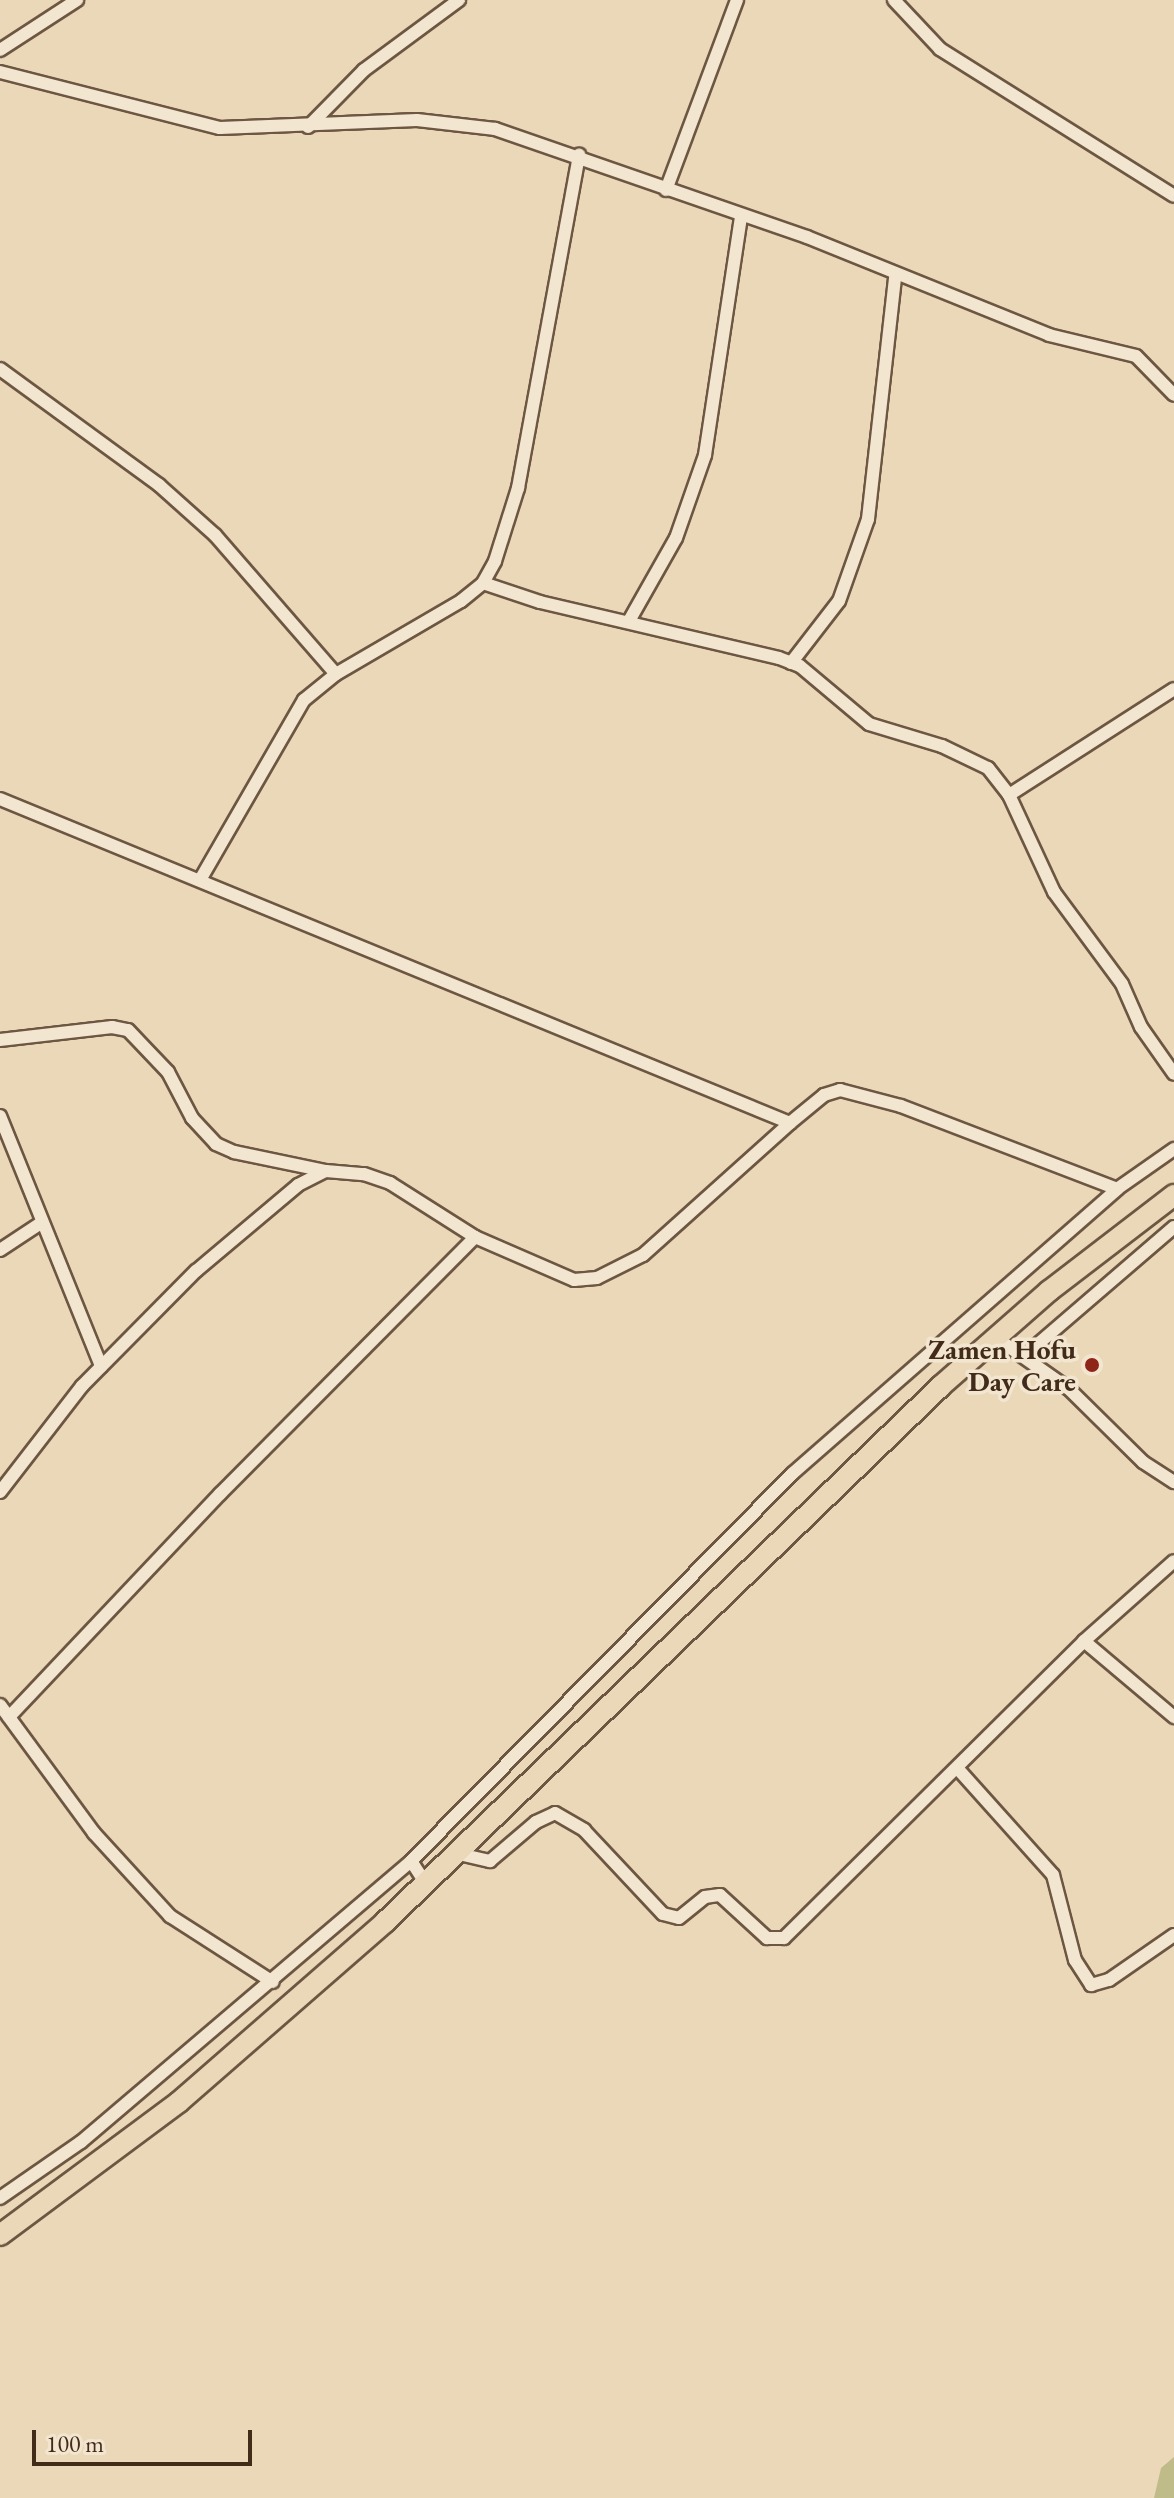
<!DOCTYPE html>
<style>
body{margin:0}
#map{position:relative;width:1174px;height:2498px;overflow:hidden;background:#ebd8b8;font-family:"EB Garamond",serif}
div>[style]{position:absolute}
.green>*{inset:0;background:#bfbc89}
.roads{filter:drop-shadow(2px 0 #6d5642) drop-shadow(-2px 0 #6d5642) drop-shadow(0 2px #6d5642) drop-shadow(0 -2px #6d5642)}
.street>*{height:12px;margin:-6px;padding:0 6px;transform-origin:6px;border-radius:6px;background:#f2e6d1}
.primary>*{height:20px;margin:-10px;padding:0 10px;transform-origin:10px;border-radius:10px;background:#ebd8b8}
.dots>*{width:22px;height:22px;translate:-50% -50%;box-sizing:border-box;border:4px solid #f2e6d1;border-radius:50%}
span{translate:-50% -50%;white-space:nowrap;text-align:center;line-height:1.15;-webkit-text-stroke:7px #f2e6d1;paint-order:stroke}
.poi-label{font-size:28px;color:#432b1a;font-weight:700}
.right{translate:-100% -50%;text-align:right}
.scale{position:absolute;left:32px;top:2430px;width:220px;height:36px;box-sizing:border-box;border:4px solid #432b1a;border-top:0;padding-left:10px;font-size:24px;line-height:28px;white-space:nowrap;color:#432b1a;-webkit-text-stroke:6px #f2e6d1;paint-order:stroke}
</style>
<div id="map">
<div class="green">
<i style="clip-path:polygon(1174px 2457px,1174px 2498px,1154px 2498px,1161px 2468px)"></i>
</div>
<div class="roads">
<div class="street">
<i style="left:894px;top:0;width:67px;rotate:46.8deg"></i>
<i style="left:940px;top:49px;width:276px;rotate:32.1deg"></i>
<i style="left:0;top:50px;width:92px;rotate:-33deg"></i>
<i style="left:0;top:72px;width:227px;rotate:14.3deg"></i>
<i style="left:220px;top:128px;width:197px;rotate:-2.3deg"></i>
<i style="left:417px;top:120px;width:79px;rotate:6.6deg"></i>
<i style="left:495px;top:129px;width:330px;rotate:19.1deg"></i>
<i style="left:807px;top:237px;width:261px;rotate:22deg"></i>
<i style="left:1049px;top:335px;width:89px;rotate:13.6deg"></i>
<i style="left:1136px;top:356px;width:54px;rotate:45.7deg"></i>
<i style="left:308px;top:127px;width:80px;rotate:-45.5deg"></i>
<i style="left:364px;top:70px;width:118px;rotate:-36.4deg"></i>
<i style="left:666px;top:190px;width:203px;rotate:-69.5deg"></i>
<i style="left:0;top:369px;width:197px;rotate:36.1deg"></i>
<i style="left:159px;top:485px;width:75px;rotate:41.8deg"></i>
<i style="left:215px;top:535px;width:184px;rotate:49deg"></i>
<i style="left:483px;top:583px;width:60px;rotate:18.4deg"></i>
<i style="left:540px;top:602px;width:245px;rotate:13.2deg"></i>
<i style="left:779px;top:658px;width:22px;rotate:21deg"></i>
<i style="left:800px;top:666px;width:90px;rotate:40deg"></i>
<i style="left:869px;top:724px;width:76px;rotate:16.8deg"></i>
<i style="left:942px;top:746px;width:51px;rotate:25.6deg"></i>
<i style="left:988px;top:768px;width:34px;rotate:52deg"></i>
<i style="left:1009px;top:795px;width:107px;rotate:65.1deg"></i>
<i style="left:1054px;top:892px;width:114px;rotate:53.5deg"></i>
<i style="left:1122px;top:984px;width:47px;rotate:66.2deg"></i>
<i style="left:1141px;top:1027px;width:57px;rotate:54.9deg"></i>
<i style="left:629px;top:621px;width:95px;rotate:-60.5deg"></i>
<i style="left:676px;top:538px;width:88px;rotate:-70.7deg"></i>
<i style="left:705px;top:455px;width:240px;rotate:-81.4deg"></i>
<i style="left:791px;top:663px;width:78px;rotate:-52.3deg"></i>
<i style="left:839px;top:601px;width:87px;rotate:-70.5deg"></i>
<i style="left:868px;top:519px;width:244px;rotate:-83.6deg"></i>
<i style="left:1009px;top:795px;width:196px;rotate:-32.7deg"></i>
<i style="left:0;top:799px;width:854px;rotate:22.3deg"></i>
<i style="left:200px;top:880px;width:208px;rotate:-60deg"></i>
<i style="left:304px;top:700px;width:41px;rotate:-39.1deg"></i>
<i style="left:336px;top:674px;width:145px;rotate:-30.3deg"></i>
<i style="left:461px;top:601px;width:28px;rotate:-39deg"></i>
<i style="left:483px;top:583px;width:25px;rotate:-61deg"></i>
<i style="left:495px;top:561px;width:77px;rotate:-72.5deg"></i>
<i style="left:518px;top:488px;width:339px;rotate:-79.6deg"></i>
<i style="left:0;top:1040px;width:113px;rotate:-6.6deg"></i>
<i style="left:112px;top:1027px;width:16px;rotate:11deg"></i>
<i style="left:128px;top:1030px;width:58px;rotate:46.4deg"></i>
<i style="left:168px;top:1072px;width:52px;rotate:62.4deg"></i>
<i style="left:192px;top:1118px;width:35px;rotate:47deg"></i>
<i style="left:216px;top:1144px;width:20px;rotate:24deg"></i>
<i style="left:234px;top:1152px;width:94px;rotate:11.7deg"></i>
<i style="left:0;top:1116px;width:270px;rotate:68deg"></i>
<i style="left:0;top:1250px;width:49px;rotate:-33.4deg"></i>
<i style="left:995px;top:1337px;width:90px;rotate:35.1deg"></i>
<i style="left:1069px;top:1389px;width:104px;rotate:44.6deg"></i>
<i style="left:1143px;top:1462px;width:37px;rotate:33deg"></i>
<i style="left:1024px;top:1356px;width:198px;rotate:-40.7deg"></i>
<i style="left:0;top:1492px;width:134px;rotate:-52.3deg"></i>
<i style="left:82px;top:1386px;width:162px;rotate:-45.3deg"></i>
<i style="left:196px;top:1271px;width:133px;rotate:-40.1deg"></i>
<i style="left:298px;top:1185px;width:31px;rotate:-27deg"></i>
<i style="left:326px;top:1171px;width:38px;rotate:5deg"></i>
<i style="left:364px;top:1174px;width:28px;rotate:19deg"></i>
<i style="left:390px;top:1183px;width:101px;rotate:32.4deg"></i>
<i style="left:475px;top:1237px;width:108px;rotate:23.5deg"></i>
<i style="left:574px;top:1280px;width:23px;rotate:-5deg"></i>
<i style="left:597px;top:1278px;width:51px;rotate:-26.6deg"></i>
<i style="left:643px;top:1255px;width:198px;rotate:-41.9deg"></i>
<i style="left:790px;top:1123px;width:44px;rotate:-39.5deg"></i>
<i style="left:824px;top:1095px;width:17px;rotate:-17deg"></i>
<i style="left:840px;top:1090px;width:63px;rotate:14.7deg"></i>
<i style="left:901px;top:1106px;width:231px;rotate:21deg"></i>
<i style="left:1084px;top:1641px;width:118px;rotate:40.2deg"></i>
<i style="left:0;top:1705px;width:159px;rotate:53.7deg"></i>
<i style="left:94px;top:1833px;width:113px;rotate:47.5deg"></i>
<i style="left:170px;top:1916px;width:122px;rotate:32.7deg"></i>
<i style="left:9px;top:1717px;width:307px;rotate:-46.6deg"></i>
<i style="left:220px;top:1494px;width:362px;rotate:-45.2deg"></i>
<i style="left:958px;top:1769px;width:142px;rotate:48.1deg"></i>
<i style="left:1053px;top:1875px;width:88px;rotate:75.5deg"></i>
<i style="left:1075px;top:1960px;width:30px;rotate:57deg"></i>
<i style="left:1091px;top:1985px;width:19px;rotate:-16deg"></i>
<i style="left:1109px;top:1980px;width:79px;rotate:-34.7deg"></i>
<i style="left:459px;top:1854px;width:32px;rotate:13deg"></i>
<i style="left:490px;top:1861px;width:60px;rotate:-40.3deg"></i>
<i style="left:536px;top:1822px;width:21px;rotate:-25deg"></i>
<i style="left:555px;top:1813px;width:34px;rotate:30deg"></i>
<i style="left:584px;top:1830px;width:115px;rotate:46.8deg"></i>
<i style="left:663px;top:1914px;width:16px;rotate:14deg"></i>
<i style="left:679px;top:1918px;width:33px;rotate:-39deg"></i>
<i style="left:705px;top:1897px;width:15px;rotate:-8deg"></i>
<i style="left:720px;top:1895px;width:64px;rotate:42.5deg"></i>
<i style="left:767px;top:1938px;width:17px"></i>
<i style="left:784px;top:1938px;width:422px;rotate:-44.7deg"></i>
<i style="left:1084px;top:1641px;width:120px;rotate:-41.6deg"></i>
<i style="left:426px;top:1884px;width:27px;rotate:-123deg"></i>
<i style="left:411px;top:1861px;width:544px;rotate:-45.45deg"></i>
<i style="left:793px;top:1473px;width:431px;rotate:-41.2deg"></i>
<i style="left:1117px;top:1189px;width:70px;rotate:-35.1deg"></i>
<i style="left:0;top:2198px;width:98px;rotate:-34.7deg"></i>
<i style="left:81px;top:2142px;width:433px;rotate:-40.4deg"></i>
</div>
<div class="primary">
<i style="left:0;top:2235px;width:223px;rotate:-36.6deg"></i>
<i style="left:179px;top:2102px;width:274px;rotate:-41.1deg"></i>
<i style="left:385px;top:1922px;width:772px;rotate:-43.95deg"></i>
<i style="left:941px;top:1386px;width:144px;rotate:-41.3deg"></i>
<i style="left:1049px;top:1291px;width:158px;rotate:-37.5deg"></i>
</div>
</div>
<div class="dots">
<i style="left:1092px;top:1365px;background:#8f2418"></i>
</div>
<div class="poi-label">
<span class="right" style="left:1076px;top:1365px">Zamen Hofu<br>Day Care</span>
</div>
<div class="scale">100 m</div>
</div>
